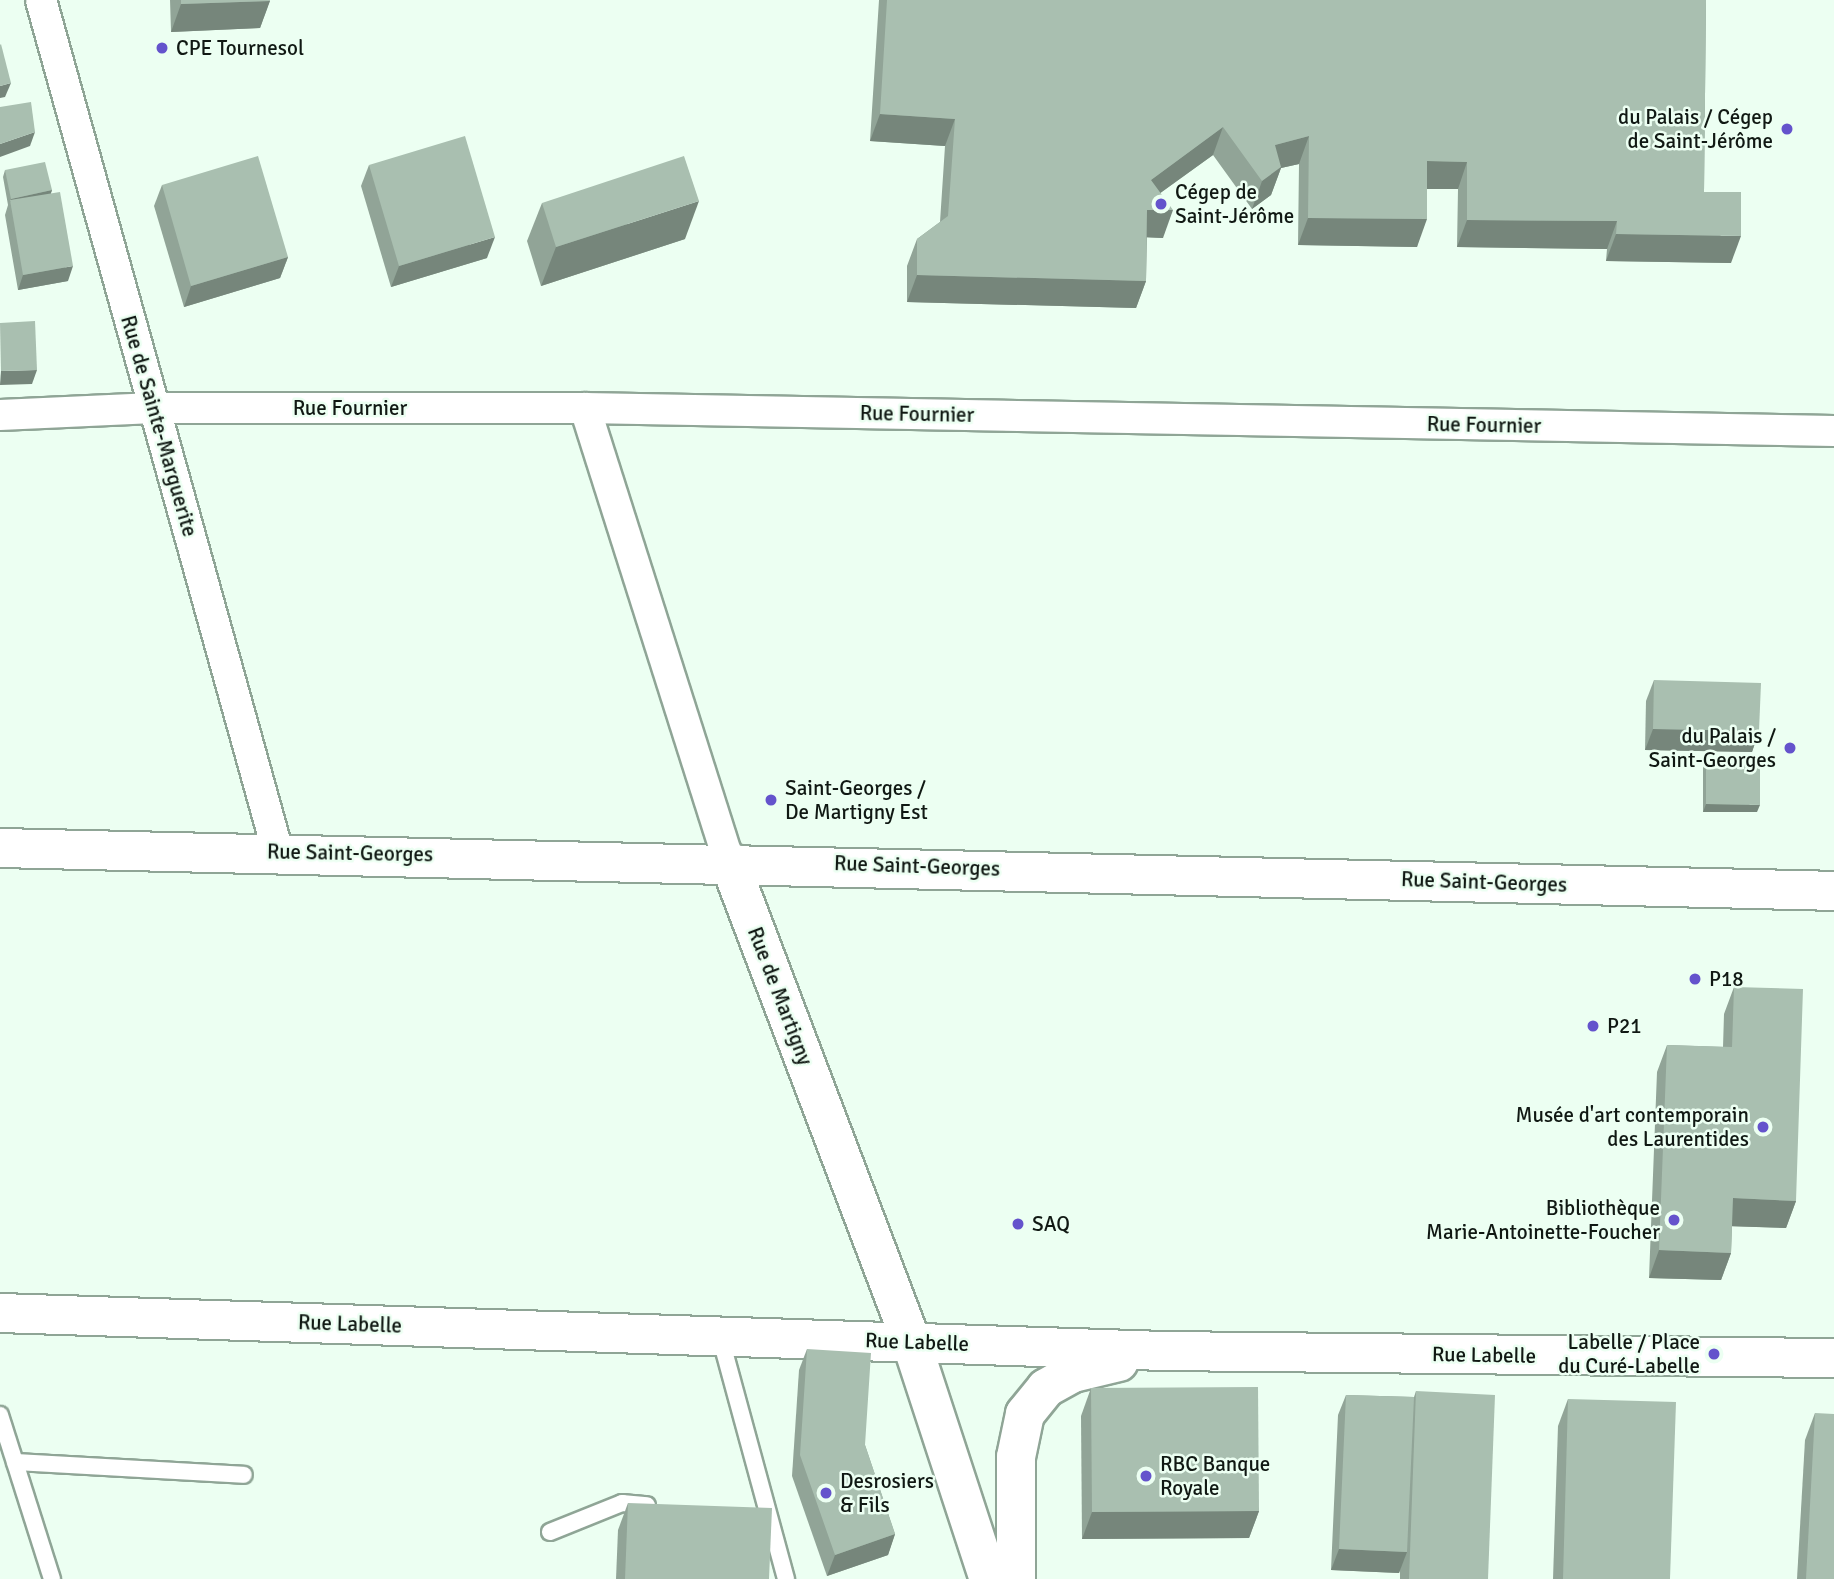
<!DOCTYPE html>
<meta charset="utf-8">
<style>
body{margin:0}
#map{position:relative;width:1834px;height:1579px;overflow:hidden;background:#ecfff2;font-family:Signika,sans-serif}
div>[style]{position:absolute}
.roads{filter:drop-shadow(2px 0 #8fa596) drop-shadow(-2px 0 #8fa596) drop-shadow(0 2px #8fa596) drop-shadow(0 -2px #8fa596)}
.lane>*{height:16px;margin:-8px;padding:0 8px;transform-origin:8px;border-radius:8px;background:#fff}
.street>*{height:30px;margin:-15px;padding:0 15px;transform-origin:15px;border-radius:15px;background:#fff}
.secondary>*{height:38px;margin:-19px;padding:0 19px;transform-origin:19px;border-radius:19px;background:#fff}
.primary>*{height:38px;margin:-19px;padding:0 19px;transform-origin:19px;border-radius:19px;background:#fff}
.wall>*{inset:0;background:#91a497}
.shaded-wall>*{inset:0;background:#76867b}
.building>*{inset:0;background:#a9bfb0}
.dots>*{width:19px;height:19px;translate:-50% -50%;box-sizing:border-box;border:4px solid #ecfff2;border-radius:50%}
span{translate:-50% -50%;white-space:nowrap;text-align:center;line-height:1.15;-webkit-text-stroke:5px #ecfff2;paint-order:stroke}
.poi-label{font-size:21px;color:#101813}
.left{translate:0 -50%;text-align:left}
.right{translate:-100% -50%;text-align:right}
.street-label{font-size:21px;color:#101813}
</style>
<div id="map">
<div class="roads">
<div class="lane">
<i style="left:720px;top:1336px;width:252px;rotate:74.8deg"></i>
<i style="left:0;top:1415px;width:172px;rotate:72.4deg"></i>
<i style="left:15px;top:1462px;width:229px;rotate:3.2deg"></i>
<i style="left:550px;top:1532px;width:78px;rotate:-21.9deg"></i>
<i style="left:622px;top:1503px;width:25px;rotate:5deg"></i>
</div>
<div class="street">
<i style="left:41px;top:0;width:884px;rotate:74.46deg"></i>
<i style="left:585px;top:408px;width:475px;rotate:72.4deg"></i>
<i style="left:0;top:415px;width:154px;rotate:-2.6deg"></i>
<i style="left:154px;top:408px;width:431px"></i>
<i style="left:585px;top:408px;width:1249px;rotate:1.05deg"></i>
</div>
<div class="secondary">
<i style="left:729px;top:861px;width:513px;rotate:69.23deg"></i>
<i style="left:911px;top:1341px;width:250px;rotate:71.9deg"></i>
</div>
<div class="primary">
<i style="left:0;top:848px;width:1835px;rotate:1.34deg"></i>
<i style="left:0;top:1313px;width:1163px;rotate:1.87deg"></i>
<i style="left:1162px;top:1351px;width:672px;rotate:0.6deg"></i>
<i style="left:1016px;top:1579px;width:122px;rotate:-90deg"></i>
<i style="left:1016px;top:1457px;width:44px;rotate:-78.2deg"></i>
<i style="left:1025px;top:1414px;width:33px;rotate:-51deg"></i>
<i style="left:1046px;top:1388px;width:31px;rotate:-29deg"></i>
<i style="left:1073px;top:1373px;width:47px;rotate:-13.4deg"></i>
</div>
</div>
<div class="wall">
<i style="clip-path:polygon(170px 0,270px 0,260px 28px,171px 32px)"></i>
<i style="clip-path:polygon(879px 0,1706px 0,1704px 192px,1731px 263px,1606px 261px,1607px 249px,1457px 247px,1458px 189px,1427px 189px,1417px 247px,1298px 245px,1299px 164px,1281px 168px,1271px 195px,1252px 209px,1213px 155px,1160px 193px,1163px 238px,1147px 237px,1146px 281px,1136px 308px,907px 302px,907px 266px,917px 239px,940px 222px,945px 146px,870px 141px)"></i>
<i style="clip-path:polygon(369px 165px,487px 258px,391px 287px,361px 186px)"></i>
<i style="clip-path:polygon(5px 170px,52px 190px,51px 193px,68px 281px,18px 290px,5px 215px,8px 205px,3px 177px)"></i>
<i style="clip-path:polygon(162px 185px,288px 257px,280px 278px,184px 307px,154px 206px)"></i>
<i style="clip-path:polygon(542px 203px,685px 239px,541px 286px,527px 241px)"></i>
<i style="clip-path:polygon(1654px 680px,1759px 731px,1752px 752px,1645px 750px,1646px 701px)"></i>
<i style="clip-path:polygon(1706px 761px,1757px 812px,1703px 812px,1703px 768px)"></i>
<i style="clip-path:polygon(1734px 987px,1796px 1201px,1786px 1228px,1732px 1226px,1731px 1253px,1721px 1280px,1649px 1278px,1657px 1072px,1667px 1045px,1723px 1047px,1724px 1014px)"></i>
<i style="clip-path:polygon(807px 1349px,865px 1445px,895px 1534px,888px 1555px,827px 1576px,792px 1476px,799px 1370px)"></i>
<i style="clip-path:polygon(1091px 1388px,1259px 1511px,1249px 1538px,1082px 1539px,1081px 1416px)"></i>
<i style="clip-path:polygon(1416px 1391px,1488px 1579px,1400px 1579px,1400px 1570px,1399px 1573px,1331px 1570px,1338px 1415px,1346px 1395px,1414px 1397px)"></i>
<i style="clip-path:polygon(1568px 1399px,1670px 1579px,1553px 1579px,1558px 1426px)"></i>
<i style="clip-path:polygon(1815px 1413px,1834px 1579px,1797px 1579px,1805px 1440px)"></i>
<i style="clip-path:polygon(628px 1503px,769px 1579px,616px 1579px,618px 1530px)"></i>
</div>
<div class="shaded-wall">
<i style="clip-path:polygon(270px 1px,260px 28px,171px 32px,181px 4px)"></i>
<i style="clip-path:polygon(11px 83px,5px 97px,0 98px,0 86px)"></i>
<i style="clip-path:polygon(880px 114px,955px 119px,945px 146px,870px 141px)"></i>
<i style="clip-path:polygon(1223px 127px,1213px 155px,1141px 207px,1151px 180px)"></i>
<i style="clip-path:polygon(35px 132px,30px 146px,0 157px,0 144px)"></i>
<i style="clip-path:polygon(1309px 136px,1299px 164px,1281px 168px,1271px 195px,1252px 209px,1275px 145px)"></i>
<i style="clip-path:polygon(1427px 161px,1467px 162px,1458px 189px,1417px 189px)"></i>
<i style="clip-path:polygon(52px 190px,49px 198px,10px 202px,11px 199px)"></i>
<i style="clip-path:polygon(699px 201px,685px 239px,541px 286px,556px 247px)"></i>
<i style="clip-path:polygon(1147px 210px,1173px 210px,1163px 238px,1137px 237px)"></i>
<i style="clip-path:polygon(1308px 218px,1427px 219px,1417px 247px,1298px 245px)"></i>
<i style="clip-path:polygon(1467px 220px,1617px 221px,1607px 249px,1457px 247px)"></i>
<i style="clip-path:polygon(1616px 234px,1741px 236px,1731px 263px,1606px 261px)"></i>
<i style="clip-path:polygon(495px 237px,487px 258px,391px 287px,399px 266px)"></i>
<i style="clip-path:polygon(288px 257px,280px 278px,184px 307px,191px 286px)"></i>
<i style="clip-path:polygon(73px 266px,68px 281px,18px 290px,23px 275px)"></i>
<i style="clip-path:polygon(917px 275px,1146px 281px,1136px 308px,907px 302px)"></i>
<i style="clip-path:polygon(37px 370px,32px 384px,0 385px,1px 371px)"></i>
<i style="clip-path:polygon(1653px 729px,1759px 731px,1752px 752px,1645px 750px)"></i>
<i style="clip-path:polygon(1706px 804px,1760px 805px,1757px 812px,1703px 812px)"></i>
<i style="clip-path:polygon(1733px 1198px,1796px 1201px,1786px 1228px,1723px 1226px)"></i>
<i style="clip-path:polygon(1659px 1250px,1731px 1253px,1721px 1280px,1649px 1278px)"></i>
<i style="clip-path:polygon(1259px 1511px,1249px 1538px,1082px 1539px,1092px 1512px)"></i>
<i style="clip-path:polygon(895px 1534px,888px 1555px,827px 1576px,835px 1555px)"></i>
<i style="clip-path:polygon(1339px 1549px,1407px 1552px,1399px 1573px,1331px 1570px)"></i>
</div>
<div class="building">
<i style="clip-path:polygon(181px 0,270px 0,270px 1px,181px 4px)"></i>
<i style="clip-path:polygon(887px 0,1706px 0,1704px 192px,1741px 192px,1741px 236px,1616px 234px,1617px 221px,1467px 220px,1467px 162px,1427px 161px,1427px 219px,1308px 218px,1309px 136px,1275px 145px,1281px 167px,1262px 181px,1223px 127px,1151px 180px,1173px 210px,1147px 210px,1146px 281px,917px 275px,917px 239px,948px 216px,955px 119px,880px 114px)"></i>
<i style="clip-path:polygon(1px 44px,11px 83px,0 86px,0 45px)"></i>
<i style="clip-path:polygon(31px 102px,35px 132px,0 144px,0 107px)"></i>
<i style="clip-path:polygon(465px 136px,495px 237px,399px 266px,369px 165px)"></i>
<i style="clip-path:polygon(258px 156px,288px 257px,191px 286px,162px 185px)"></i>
<i style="clip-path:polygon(684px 156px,699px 201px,556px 247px,542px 203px)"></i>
<i style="clip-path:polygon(45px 162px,52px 190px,11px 199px,5px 170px)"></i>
<i style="clip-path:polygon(60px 192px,73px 266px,23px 275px,10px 200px)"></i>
<i style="clip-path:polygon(35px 321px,37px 370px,1px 371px,0 323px)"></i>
<i style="clip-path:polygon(1654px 680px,1761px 683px,1759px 731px,1653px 729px)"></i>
<i style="clip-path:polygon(1706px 761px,1760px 761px,1760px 805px,1706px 804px)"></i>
<i style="clip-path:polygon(1734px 987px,1803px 989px,1796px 1201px,1733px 1198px,1731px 1253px,1659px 1250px,1667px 1045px,1732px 1047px)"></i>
<i style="clip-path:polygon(807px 1349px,871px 1353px,865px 1445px,895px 1534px,835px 1555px,800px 1455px)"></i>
<i style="clip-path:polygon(1258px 1387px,1259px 1511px,1092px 1512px,1091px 1388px)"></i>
<i style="clip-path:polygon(1416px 1391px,1495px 1395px,1488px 1579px,1409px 1579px)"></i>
<i style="clip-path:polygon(1346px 1395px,1414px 1397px,1407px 1552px,1339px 1549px)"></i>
<i style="clip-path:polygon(1568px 1399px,1676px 1402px,1670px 1579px,1563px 1579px)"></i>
<i style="clip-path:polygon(1815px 1413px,1834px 1414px,1834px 1579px,1806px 1579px)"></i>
<i style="clip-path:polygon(628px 1503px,772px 1508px,769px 1579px,625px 1579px)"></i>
</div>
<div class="dots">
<i style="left:162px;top:48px;background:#6453cc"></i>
<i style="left:1787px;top:129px;background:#6453cc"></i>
<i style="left:1161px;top:204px;background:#6453cc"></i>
<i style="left:1790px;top:748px;background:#6453cc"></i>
<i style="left:771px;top:800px;background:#6453cc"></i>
<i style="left:1695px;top:979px;background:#6453cc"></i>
<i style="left:1593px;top:1026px;background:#6453cc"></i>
<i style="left:1763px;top:1127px;background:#6453cc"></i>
<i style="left:1674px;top:1220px;background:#6453cc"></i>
<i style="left:1018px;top:1224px;background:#6453cc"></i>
<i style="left:1714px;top:1354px;background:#6453cc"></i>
<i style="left:1146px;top:1476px;background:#6453cc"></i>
<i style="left:826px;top:1493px;background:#6453cc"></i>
</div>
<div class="poi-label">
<span class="left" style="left:176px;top:48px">CPE Tournesol</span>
<span class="right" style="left:1773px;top:129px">du Palais / Cégep<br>de Saint-Jérôme</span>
<span class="left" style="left:1175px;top:204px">Cégep de<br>Saint-Jérôme</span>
<span class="right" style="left:1776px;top:748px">du Palais /<br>Saint-Georges</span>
<span class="left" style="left:785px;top:800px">Saint-Georges /<br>De Martigny Est</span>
<span class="left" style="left:1709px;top:979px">P18</span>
<span class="left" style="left:1607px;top:1026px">P21</span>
<span class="right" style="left:1749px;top:1127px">Musée d'art contemporain<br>des Laurentides</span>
<span class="right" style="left:1660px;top:1220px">Bibliothèque<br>Marie-Antoinette-Foucher</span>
<span class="left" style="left:1032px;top:1224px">SAQ</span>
<span class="right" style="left:1700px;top:1354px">Labelle / Place<br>du Curé-Labelle</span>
<span class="left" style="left:1160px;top:1476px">RBC Banque<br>Royale</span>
<span class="left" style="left:840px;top:1493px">Desrosiers<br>&amp; Fils</span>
</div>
<div class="street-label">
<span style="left:350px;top:408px">Rue Fournier</span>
<span style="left:917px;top:414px;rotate:1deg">Rue Fournier</span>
<span style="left:1484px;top:425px;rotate:1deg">Rue Fournier</span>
<span style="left:159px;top:426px;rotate:74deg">Rue de Sainte-Marguerite</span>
<span style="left:350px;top:853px;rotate:1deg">Rue Saint-Georges</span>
<span style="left:917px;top:866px;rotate:2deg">Rue Saint-Georges</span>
<span style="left:1484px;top:882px;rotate:2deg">Rue Saint-Georges</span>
<span style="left:780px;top:996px;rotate:69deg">Rue de Martigny</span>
<span style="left:350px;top:1324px;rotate:2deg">Rue Labelle</span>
<span style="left:917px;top:1342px;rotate:2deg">Rue Labelle</span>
<span style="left:1484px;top:1355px;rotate:1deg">Rue Labelle</span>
</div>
</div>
